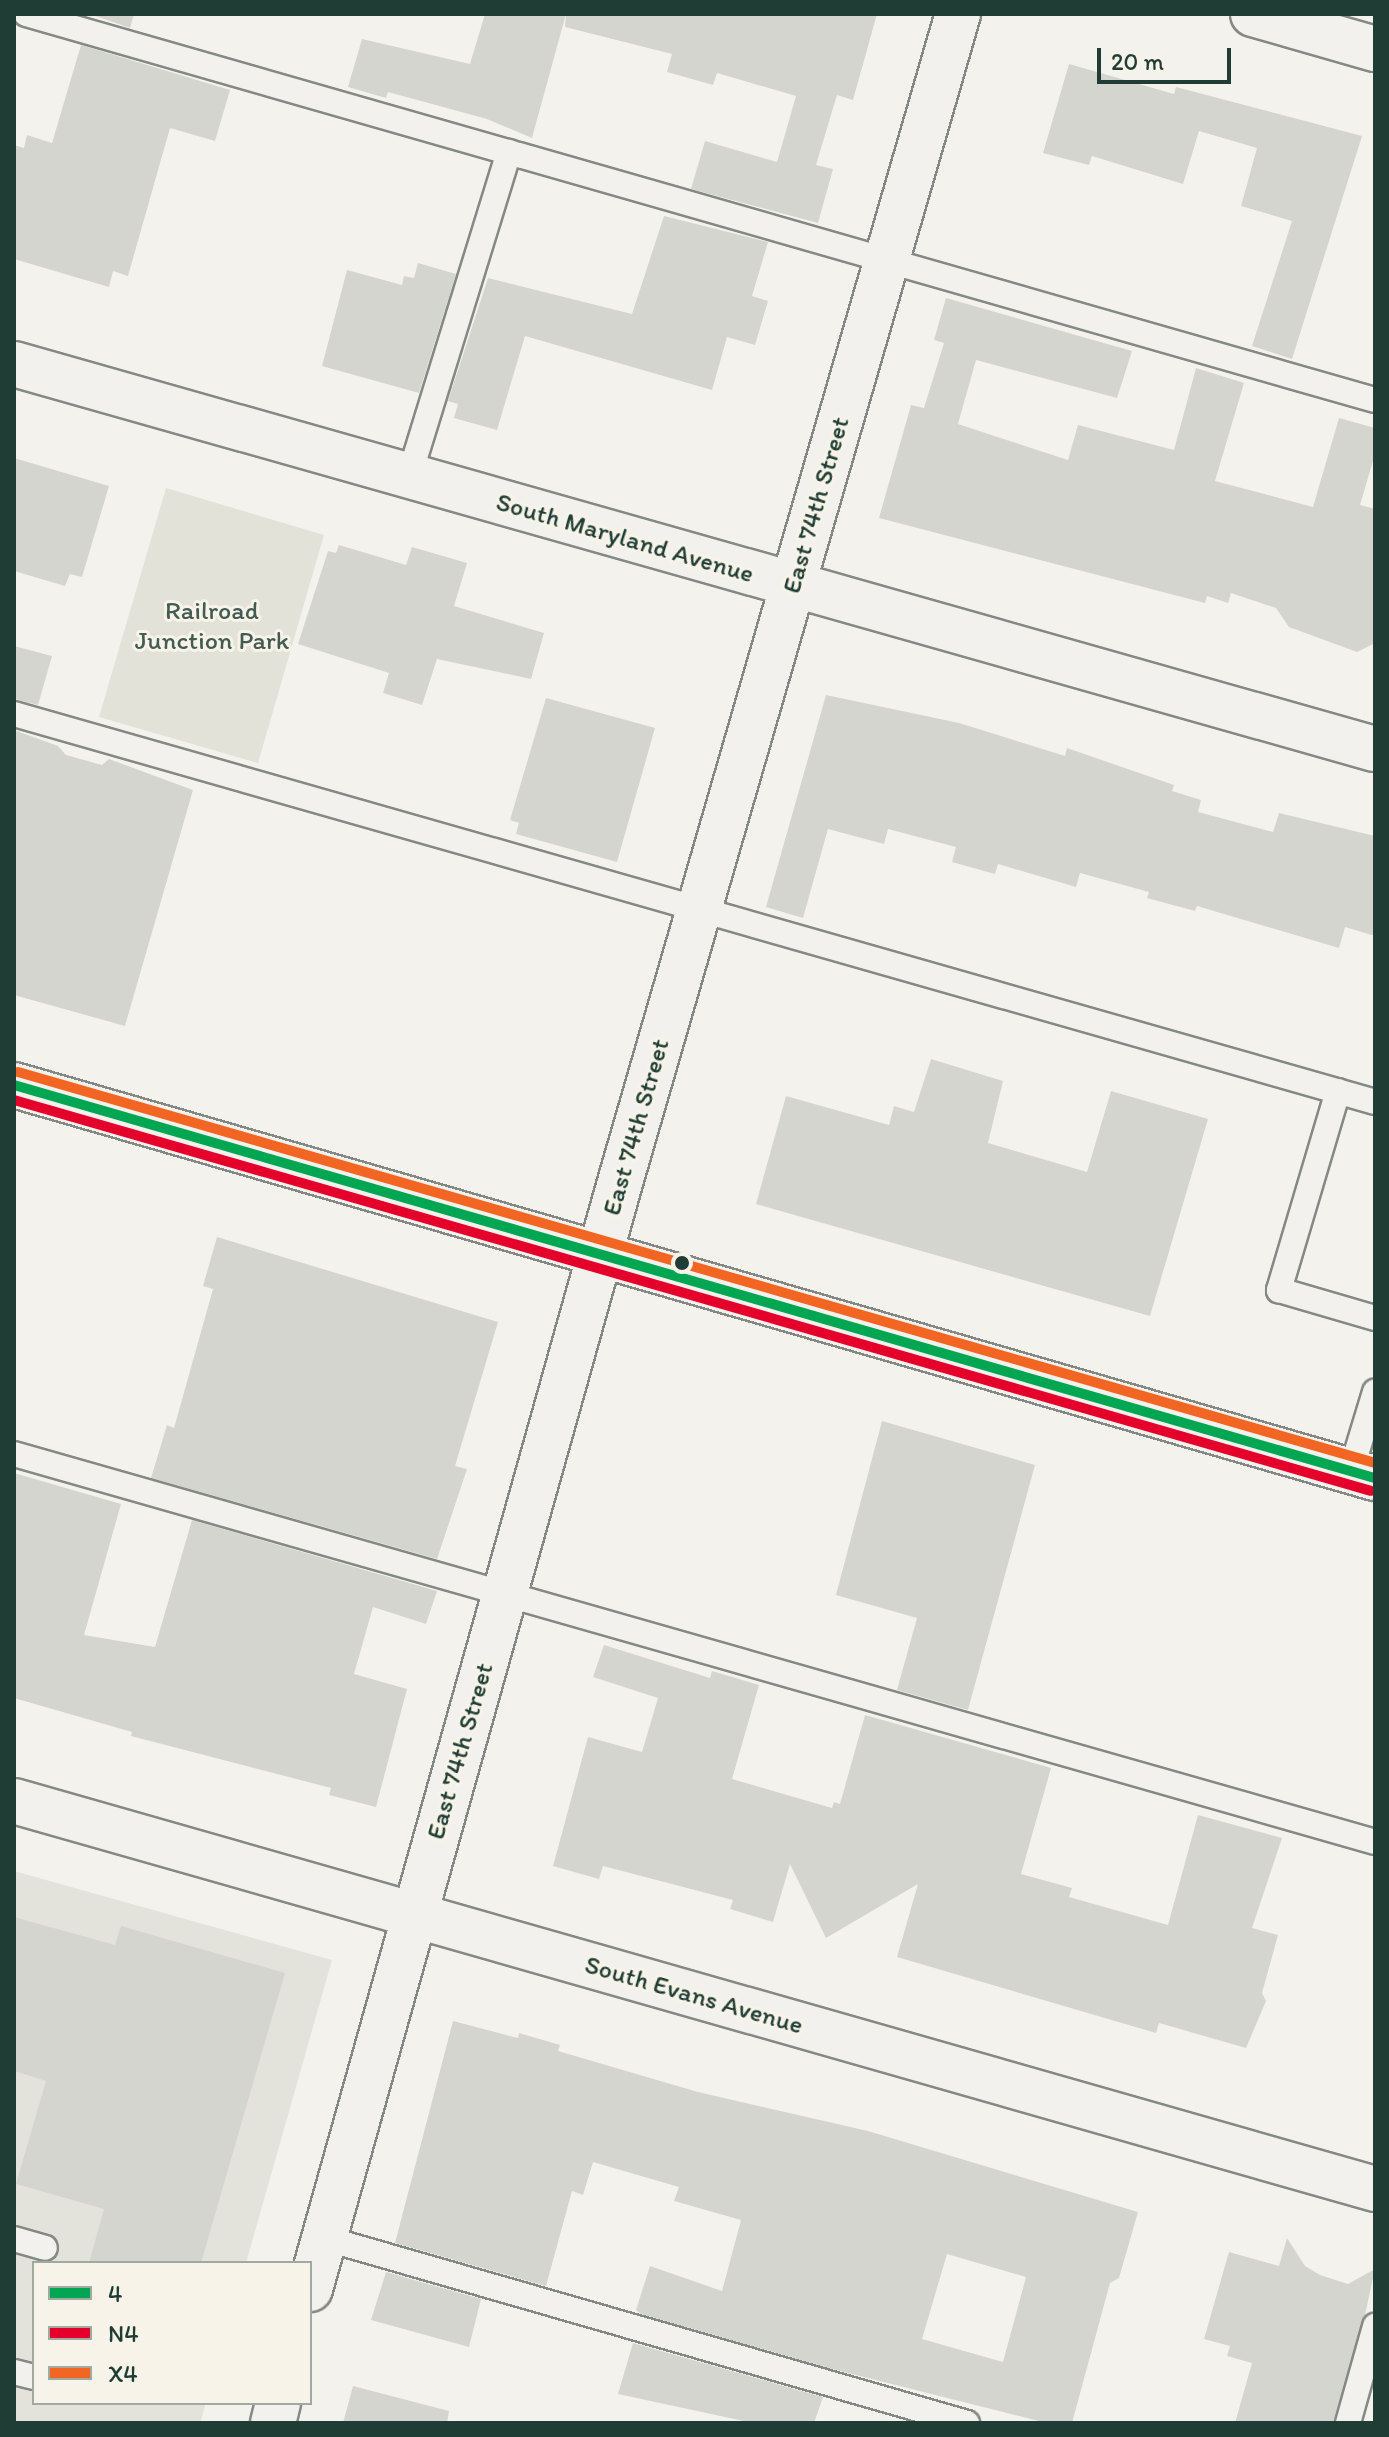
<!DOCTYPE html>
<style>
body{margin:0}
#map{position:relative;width:1389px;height:2437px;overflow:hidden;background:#f4f2ec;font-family:Itim,sans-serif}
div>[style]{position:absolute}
.built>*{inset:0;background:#e4e3db}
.green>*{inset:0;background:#e2e2d9}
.building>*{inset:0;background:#d5d5d0}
.roads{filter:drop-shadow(2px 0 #848985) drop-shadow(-2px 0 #848985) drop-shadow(0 2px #848985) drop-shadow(0 -2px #848985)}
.lane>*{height:24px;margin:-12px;padding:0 12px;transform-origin:12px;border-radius:12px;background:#f2f1ed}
.street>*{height:44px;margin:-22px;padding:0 22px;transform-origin:22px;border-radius:22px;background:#f2f1ed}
.secondary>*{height:44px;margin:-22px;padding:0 22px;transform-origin:22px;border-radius:22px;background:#f2f1ed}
.bus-1>*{height:10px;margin:-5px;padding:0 5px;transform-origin:5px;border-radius:5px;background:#00a651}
.bus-2>*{height:10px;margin:-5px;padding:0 5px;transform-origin:5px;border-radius:5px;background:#e4002b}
.bus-3>*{height:10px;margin:-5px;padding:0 5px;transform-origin:5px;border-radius:5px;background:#f26522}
.dots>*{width:22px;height:22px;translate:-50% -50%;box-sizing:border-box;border:4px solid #f7f3e8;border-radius:50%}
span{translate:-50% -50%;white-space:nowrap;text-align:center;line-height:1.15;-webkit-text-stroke:6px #f7f3e8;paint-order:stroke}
.street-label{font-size:26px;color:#1f3d34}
.park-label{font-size:26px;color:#435b52}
.frame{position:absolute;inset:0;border:16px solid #1f3d34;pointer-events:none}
.legend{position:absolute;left:32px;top:2261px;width:280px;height:144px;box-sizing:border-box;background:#f7f3e8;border:2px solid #a1aaa0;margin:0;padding:10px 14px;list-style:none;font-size:24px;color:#1f3d34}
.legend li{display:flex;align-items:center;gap:16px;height:40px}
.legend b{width:40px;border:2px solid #a1aaa0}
.scale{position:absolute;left:1097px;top:48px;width:134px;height:36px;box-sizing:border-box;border:4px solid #1f3d34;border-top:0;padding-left:10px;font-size:24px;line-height:28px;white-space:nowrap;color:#1f3d34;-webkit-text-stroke:6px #f7f3e8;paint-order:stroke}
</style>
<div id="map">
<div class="built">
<i style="clip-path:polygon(14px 1871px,332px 1960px,246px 2263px,34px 2263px,34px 2403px,206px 2403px,200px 2423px,14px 2423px)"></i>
</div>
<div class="green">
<i style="clip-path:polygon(166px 488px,324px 535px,258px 763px,99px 717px)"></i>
</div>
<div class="building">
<i style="clip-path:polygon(90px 14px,134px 14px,130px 28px)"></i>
<i style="clip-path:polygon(485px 14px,566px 14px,532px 138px,487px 119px,388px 92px,386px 98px,348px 87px,362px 39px,470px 64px)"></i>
<i style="clip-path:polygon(566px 14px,877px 14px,853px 100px,837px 95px,816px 165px,833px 169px,818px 223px,691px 189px,705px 141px,777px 162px,796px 96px,717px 73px,713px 85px,667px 72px,672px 54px,565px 27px)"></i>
<i style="clip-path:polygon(81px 45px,230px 90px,215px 141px,170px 128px,128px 276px,113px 271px,109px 287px,14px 259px,14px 145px,24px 148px,27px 135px,52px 143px)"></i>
<i style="clip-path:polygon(1069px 64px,1174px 94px,1176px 87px,1362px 136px,1292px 359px,1252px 346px,1292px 221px,1241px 206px,1257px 148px,1199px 131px,1183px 184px,1092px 156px,1089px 165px,1043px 153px)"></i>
<i style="clip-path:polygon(664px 216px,768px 242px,752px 296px,768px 301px,755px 345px,727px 337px,712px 390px,525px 336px,497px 430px,454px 418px,458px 404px,448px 401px,488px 278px,632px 314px)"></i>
<i style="clip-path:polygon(418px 263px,456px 274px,419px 393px,322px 366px,347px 270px,402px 285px,404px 276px,414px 278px)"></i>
<i style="clip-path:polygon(946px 298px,1132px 351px,1117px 398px,976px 360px,958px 424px,1068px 460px,1078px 425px,1174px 450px,1196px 368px,1244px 383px,1215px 481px,1313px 507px,1339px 418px,1375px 428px,1375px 454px,1360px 505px,1375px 509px,1375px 643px,1357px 652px,1289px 627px,1276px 608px,1231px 593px,1228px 603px,1207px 596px,1205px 603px,879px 518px,911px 405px,924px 408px,944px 343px,934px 340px)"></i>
<i style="clip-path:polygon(14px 458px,109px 486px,82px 577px,70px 574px,65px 586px,14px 571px)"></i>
<i style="clip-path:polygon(339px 545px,406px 565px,412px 547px,467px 563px,454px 606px,544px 633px,531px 679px,437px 659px,422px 705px,383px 693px,389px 673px,298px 644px,328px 551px,336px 553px)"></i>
<i style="clip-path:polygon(14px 646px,52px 656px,38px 705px,14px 699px)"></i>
<i style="clip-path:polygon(826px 695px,959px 723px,1065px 756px,1067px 748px,1174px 785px,1172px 791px,1201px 800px,1198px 812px,1273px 832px,1279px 813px,1375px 836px,1375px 936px,1345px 927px,1339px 948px,1197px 906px,1195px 911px,1147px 898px,1149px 892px,1080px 873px,1076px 887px,998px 864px,995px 874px,952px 862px,956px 847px,888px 829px,884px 844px,828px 829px,803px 918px,766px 907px)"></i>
<i style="clip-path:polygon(546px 698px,655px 728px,617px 862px,516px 834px,519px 823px,510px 820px)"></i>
<i style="clip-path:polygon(14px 730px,58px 746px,66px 755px,102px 765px,109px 759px,193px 790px,125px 1026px,14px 995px)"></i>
<i style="clip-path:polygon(931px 1059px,1003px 1081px,988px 1143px,1087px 1172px,1111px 1091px,1208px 1119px,1150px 1316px,756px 1204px,786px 1096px,889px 1125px,894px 1106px,914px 1112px)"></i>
<i style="clip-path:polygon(217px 1237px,498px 1322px,455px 1466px,467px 1469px,437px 1559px,151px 1478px,167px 1425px,174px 1428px,213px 1289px,203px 1286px)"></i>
<i style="clip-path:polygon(882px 1421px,1035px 1465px,968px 1710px,897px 1690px,917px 1618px,836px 1595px)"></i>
<i style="clip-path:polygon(14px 1473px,121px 1504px,84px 1635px,155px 1647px,192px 1520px,437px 1591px,426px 1624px,373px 1607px,354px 1674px,407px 1689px,376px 1807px,329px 1795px,331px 1788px,131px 1736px,132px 1732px,14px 1698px)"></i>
<i style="clip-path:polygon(604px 1645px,710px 1678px,712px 1671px,759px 1685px,732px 1779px,832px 1808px,834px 1802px,840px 1804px,865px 1715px,1051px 1768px,1021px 1874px,1072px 1888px,1069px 1897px,1168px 1925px,1198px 1815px,1282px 1838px,1252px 1928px,1278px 1935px,1262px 1993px,1266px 2001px,1246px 2048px,1159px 2023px,1156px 2033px,897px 1957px,918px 1884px,826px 1938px,790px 1864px,773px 1922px,730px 1909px,733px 1900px,603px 1866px,599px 1879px,553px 1866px,588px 1737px,642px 1752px,658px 1698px,593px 1677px)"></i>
<i style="clip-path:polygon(14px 1917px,115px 1945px,121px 1926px,285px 1973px,201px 2263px,89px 2263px,104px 2209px,16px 2184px,46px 2081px,14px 2071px)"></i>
<i style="clip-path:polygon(evenodd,453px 2021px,518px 2038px,519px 2033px,560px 2045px,558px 2051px,698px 2092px,868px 2131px,1138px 2212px,1119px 2278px,1110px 2283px,1072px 2423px,1047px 2423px,832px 2369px,641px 2314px,636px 2310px,650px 2266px,722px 2291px,741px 2220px,674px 2201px,679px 2187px,593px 2162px,583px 2195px,572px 2191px,546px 2286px,395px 2243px,453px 2021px,947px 2254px,1026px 2277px,1003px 2362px,922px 2339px,947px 2254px)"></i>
<i style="clip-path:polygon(1287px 2238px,1305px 2266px,1320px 2275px,1348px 2284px,1375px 2269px,1365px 2315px,1333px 2423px,1235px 2423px,1252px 2363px,1227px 2356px,1230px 2346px,1204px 2339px,1229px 2252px,1279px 2266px)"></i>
<i style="clip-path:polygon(386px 2272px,481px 2299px,469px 2347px,371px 2320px)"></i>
<i style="clip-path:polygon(633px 2343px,823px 2397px,814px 2423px,753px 2423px,618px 2394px)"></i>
<i style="clip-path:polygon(353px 2386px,449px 2411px,447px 2423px,343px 2423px)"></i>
</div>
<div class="roads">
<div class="lane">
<i style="left:26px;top:14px;width:1403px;rotate:15.97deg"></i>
<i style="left:409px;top:477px;width:340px;rotate:-72.9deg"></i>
<i style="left:14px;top:714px;width:1415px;rotate:15.91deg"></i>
<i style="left:1338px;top:1091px;width:208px;rotate:106.5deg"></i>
<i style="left:1279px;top:1290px;width:100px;rotate:16.3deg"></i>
<i style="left:14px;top:1454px;width:1415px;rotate:15.91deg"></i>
<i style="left:1351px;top:1471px;width:83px;rotate:-73.1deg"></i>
<i style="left:324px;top:2238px;width:669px;rotate:16.05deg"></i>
<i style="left:14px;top:2239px;width:32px;rotate:16deg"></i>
<i style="left:14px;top:2372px;width:21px;rotate:14deg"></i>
<i style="left:1348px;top:2423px;width:101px;rotate:-74.4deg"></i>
</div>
<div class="street">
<i style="left:1253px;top:14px;width:127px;rotate:16deg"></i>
<i style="left:14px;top:364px;width:1414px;rotate:15.8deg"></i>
<i style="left:14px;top:1801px;width:1415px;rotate:15.91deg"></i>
<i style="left:310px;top:2289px;width:1153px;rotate:-74.35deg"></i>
<i style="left:621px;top:1179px;width:1213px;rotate:-73.87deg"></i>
<i style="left:273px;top:2423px;width:21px;rotate:-76deg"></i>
</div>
<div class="secondary">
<i style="left:14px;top:1085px;width:1417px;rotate:16.11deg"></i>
</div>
</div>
<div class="bus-1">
<i style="left:14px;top:1085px;width:1417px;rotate:16.11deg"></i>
</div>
<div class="bus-2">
<i style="left:14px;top:1100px;width:1412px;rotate:16.07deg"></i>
</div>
<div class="bus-3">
<i style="left:18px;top:1072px;width:1412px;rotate:16.07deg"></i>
</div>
<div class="dots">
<i style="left:682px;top:1263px;background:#1f3d34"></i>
</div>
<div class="street-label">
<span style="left:816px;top:505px;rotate:-74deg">East 74th Street</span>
<span style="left:625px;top:538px;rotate:16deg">South Maryland Avenue</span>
<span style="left:636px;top:1127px;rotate:-74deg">East 74th Street</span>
<span style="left:460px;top:1751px;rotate:-74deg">East 74th Street</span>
<span style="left:694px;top:1995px;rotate:16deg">South Evans Avenue</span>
</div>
<div class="park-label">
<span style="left:212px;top:626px">Railroad<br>Junction Park</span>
</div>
<div class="frame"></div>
<ul class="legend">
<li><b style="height:10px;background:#00a651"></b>4</li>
<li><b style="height:10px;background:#e4002b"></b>N4</li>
<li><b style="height:10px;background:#f26522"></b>X4</li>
</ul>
<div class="scale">20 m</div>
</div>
